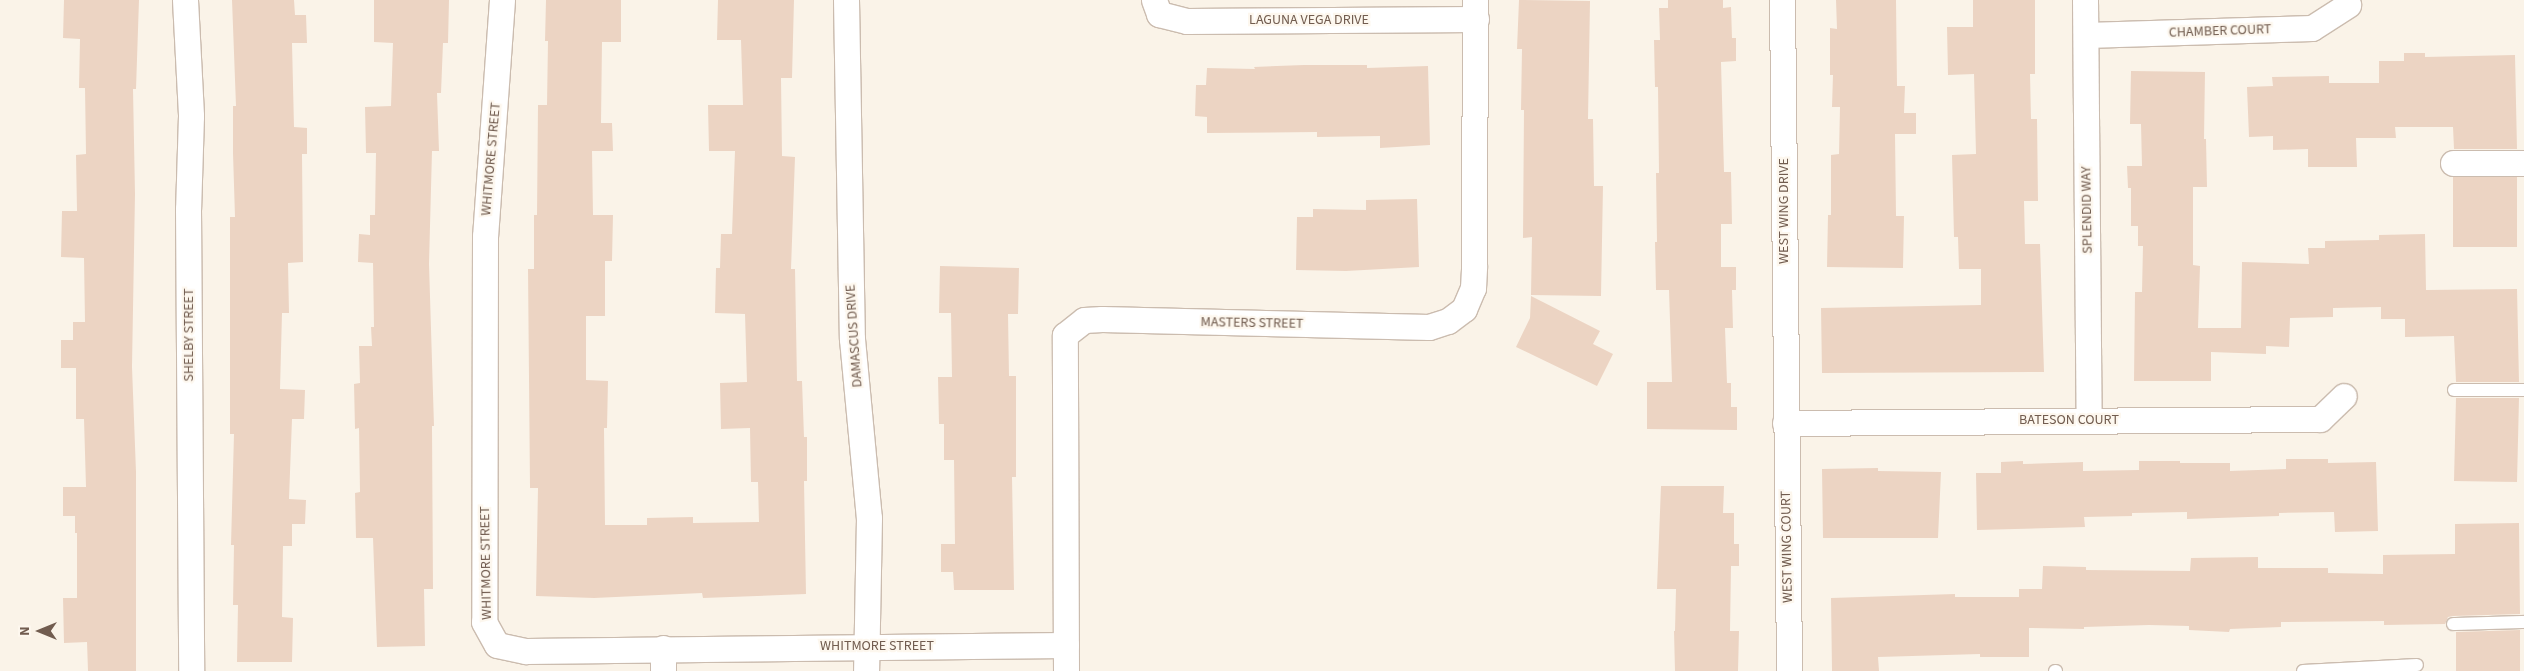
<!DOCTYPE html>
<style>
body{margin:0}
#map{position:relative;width:2524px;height:671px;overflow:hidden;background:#faf3e8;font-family:"Source Sans 3",sans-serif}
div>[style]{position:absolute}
.building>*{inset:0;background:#ecd4c3}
.roads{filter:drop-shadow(1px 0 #cbbcaf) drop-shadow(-1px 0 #cbbcaf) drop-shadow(0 1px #cbbcaf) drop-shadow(0 -1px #cbbcaf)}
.lane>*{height:12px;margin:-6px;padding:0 6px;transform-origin:6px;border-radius:6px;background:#fff}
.street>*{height:25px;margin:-12.5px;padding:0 12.5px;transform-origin:12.5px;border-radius:12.5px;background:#fff}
span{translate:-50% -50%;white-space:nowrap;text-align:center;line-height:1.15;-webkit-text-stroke:4.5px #fdf7ee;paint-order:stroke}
.street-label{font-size:14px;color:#715c4f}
.north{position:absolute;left:15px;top:606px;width:50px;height:50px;-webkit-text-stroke:4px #fdf7ee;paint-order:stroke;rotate:270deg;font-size:14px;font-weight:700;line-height:20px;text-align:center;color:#715c4f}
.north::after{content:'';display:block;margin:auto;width:18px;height:22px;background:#715c4f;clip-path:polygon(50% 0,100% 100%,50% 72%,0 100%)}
</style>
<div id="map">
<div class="building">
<i style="clip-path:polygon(64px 0,139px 0,136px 89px,133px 89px,135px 194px,132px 367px,136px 472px,136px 671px,88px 671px,87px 642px,64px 643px,63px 598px,77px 598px,77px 533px,75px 533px,75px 516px,63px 516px,63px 487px,86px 487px,84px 419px,76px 419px,76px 368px,61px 368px,61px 340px,73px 340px,73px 322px,85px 322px,84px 258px,61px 257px,62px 211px,77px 211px,76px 155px,86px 154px,85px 88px,79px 88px,80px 39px,63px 38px)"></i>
<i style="clip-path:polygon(232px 0,294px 0,295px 15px,306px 15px,307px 43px,292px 43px,294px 127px,307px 128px,307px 154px,302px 154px,303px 262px,288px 263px,289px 313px,282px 313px,280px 389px,305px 390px,304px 419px,292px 419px,289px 499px,306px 500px,305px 524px,292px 524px,292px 546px,283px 546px,282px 617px,293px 618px,292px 662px,237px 662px,238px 605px,233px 605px,234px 545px,231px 545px,234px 434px,230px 434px,230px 217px,235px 217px,233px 153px,233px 106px,236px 106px)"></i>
<i style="clip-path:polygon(374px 0,449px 0,448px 43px,443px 43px,441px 93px,437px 93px,439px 151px,432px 151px,429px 264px,434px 426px,432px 426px,433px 589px,424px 589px,425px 646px,377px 647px,373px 538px,356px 538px,355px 493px,360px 492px,359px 428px,355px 429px,354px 384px,360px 383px,359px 346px,372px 346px,371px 327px,374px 327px,373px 263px,358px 262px,359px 234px,370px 235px,370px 215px,375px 215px,376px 153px,366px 153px,365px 107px,391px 106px,393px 43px,374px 42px)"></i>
<i style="clip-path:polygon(546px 0,621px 0,621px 42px,602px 42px,601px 123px,612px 123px,613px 151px,592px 151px,593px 215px,613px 215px,612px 261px,605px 261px,605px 316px,586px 316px,586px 380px,608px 381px,607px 428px,604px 428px,605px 525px,647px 525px,647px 518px,693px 517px,693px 523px,759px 522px,758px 482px,751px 482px,750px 428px,721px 429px,720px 383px,747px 382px,745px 314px,715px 313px,716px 268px,720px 268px,721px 234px,732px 234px,735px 151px,709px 151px,708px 105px,743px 105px,741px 40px,717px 40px,718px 0,794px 0,792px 78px,781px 78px,782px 156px,795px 157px,791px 269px,795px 269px,797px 381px,802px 381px,804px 437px,807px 437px,807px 481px,804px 481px,806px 594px,703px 598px,702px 593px,594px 598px,536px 596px,538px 488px,530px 488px,528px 269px,534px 269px,534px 215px,537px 215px,538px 105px,547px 105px,548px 41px,545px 41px)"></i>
<i style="clip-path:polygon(1519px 0,1590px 1px,1588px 119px,1593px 119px,1594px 186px,1603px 186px,1601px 296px,1531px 295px,1532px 237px,1523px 238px,1524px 110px,1521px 110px,1522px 49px,1517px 49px)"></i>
<i style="clip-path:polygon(1668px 0,1723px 0,1723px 8px,1731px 7px,1732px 38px,1736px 38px,1736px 61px,1721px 62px,1724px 172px,1731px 172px,1732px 224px,1721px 224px,1721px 267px,1736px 267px,1736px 290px,1732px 290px,1733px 328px,1725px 328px,1727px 383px,1731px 383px,1731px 407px,1737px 407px,1737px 430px,1647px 429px,1647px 382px,1672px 382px,1669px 290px,1656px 290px,1655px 242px,1657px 242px,1656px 173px,1659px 173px,1658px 87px,1655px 87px,1654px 40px,1660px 40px,1659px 8px,1668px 8px)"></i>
<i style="clip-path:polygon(1836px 0,1896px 0,1897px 86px,1905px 86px,1904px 113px,1916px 113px,1916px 134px,1895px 134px,1896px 216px,1904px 216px,1903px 268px,1827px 267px,1828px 215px,1831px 215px,1831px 155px,1839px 154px,1840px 107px,1832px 107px,1833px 75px,1830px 75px,1830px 28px,1837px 29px)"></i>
<i style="clip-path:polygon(1973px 0,2035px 0,2035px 74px,2030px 74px,2031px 119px,2037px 119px,2038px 201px,2024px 201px,2025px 244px,2040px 244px,2044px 372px,1822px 373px,1821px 308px,1981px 305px,1981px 269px,1959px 269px,1958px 237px,1954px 237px,1952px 155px,1976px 154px,1974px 74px,1948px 75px,1947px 27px,1973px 27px)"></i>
<i style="clip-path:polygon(2404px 53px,2425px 53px,2425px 57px,2515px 55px,2517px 149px,2454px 149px,2453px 127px,2395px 127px,2396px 138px,2356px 138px,2357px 167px,2308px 167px,2308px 149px,2273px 150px,2273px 136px,2249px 137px,2247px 87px,2273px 86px,2272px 77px,2329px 76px,2329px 83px,2379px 83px,2379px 61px,2404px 61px)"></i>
<i style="clip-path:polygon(1304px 65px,1367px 65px,1367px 68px,1428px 66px,1430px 145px,1380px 148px,1380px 136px,1317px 137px,1317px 132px,1207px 133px,1207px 117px,1195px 116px,1196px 85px,1206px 85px,1207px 68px,1255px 69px,1254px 67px)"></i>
<i style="clip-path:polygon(2131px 71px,2205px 72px,2204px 139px,2206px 139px,2207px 187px,2193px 187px,2193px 265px,2200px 266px,2198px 328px,2241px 328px,2242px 262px,2309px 264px,2308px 248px,2325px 248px,2325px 241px,2379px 240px,2379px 235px,2425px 234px,2426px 290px,2517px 289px,2519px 382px,2456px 382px,2454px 336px,2405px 337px,2405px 319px,2381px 319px,2381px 307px,2333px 308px,2333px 317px,2290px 318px,2289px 347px,2266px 346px,2266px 354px,2211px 352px,2211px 381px,2134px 381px,2135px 292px,2142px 292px,2143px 246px,2138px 246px,2138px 226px,2131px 226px,2131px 188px,2128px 188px,2127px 166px,2142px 166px,2141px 124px,2130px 124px)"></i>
<i style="clip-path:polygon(2453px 177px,2517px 177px,2517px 247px,2453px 247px)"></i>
<i style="clip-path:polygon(1417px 199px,1419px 267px,1346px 271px,1296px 270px,1297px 217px,1313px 217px,1313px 209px,1366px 210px,1366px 200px)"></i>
<i style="clip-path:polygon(940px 266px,1019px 268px,1018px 314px,1008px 314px,1009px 376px,1016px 376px,1016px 477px,1012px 477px,1014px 590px,954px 590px,953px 572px,941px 572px,941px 544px,955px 544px,954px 460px,944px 460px,944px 424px,939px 424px,938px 377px,952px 377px,951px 313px,939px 313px)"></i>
<i style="clip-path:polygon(1531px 296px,1600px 331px,1593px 344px,1613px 354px,1597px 386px,1516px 347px,1530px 318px)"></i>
<i style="clip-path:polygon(2456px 398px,2519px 398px,2517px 482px,2454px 481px)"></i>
<i style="clip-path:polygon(2286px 459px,2328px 459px,2328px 463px,2376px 462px,2378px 531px,2335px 532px,2334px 512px,2279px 513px,2279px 516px,2187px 519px,2187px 512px,2132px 513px,2132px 516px,2084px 517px,2085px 527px,1977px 530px,1976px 473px,2001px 473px,2001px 462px,2023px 461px,2023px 464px,2083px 462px,2083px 471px,2139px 470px,2139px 461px,2180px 461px,2180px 463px,2230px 463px,2230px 471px,2286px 469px)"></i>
<i style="clip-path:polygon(1878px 468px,1878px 471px,1941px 472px,1938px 538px,1823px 538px,1822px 469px)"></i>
<i style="clip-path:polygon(1661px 486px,1724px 486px,1723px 513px,1734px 513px,1734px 544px,1739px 544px,1739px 566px,1731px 566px,1730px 631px,1739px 631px,1738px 671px,1675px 671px,1674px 631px,1675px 631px,1676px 589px,1657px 589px)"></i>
<i style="clip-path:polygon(2519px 523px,2520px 614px,2453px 616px,2448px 617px,2445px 624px,2384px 625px,2384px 621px,2281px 622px,2281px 627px,2230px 629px,2229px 632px,2189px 630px,2189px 626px,2149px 625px,2084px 627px,2084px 629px,2029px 628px,2029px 657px,1980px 657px,1980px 654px,1878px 657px,1879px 671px,1832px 671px,1831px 598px,1955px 594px,1955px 597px,2019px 597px,2019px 589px,2042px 589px,2043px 566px,2086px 567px,2086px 570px,2190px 571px,2191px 558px,2258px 557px,2258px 568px,2328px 568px,2328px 573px,2383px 574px,2383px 555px,2455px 554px,2455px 524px)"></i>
<i style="clip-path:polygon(2520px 630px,2520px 671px,2456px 671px,2456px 632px)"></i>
</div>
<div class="roads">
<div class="lane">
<i style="left:2454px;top:390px;width:70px"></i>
<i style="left:2453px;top:624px;width:71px;rotate:-1.6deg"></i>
<i style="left:2055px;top:671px;width:1px"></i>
<i style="left:2303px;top:671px;width:114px;rotate:-3deg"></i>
</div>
<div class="street">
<i style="left:185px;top:0;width:116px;rotate:87deg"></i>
<i style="left:191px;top:116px;width:93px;rotate:91.8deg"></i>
<i style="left:188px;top:209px;width:462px;rotate:89.6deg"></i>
<i style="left:502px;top:0;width:237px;rotate:94.1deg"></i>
<i style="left:485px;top:236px;width:386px;rotate:90.1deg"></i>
<i style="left:484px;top:622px;width:26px;rotate:61deg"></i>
<i style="left:497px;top:645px;width:30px;rotate:12deg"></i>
<i style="left:526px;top:651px;width:540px;rotate:-0.64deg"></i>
<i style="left:846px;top:0;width:339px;rotate:89deg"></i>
<i style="left:852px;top:339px;width:180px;rotate:84.6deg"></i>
<i style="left:869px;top:518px;width:153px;rotate:91.1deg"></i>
<i style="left:1154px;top:0;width:15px;rotate:70deg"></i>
<i style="left:1159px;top:14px;width:29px;rotate:14deg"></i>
<i style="left:1187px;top:21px;width:289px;rotate:-0.4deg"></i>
<i style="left:1782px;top:0;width:671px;rotate:89.4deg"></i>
<i style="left:2085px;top:0;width:420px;rotate:89.5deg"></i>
<i style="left:2086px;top:35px;width:226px;rotate:-1.8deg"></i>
<i style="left:2312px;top:28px;width:43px;rotate:-32.6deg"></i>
<i style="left:2453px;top:163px;width:71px"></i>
<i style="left:1785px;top:423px;width:535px;rotate:-0.43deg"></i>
<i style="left:2320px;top:419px;width:33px;rotate:-44deg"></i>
<i style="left:663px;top:671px;width:23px;rotate:-90deg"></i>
<i style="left:1066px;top:671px;width:336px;rotate:-90.2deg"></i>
<i style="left:1065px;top:335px;width:24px;rotate:-38deg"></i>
<i style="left:1084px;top:320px;width:18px;rotate:-3deg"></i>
<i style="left:1102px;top:319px;width:327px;rotate:1.4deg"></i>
<i style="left:1429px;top:327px;width:20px;rotate:-18deg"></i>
<i style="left:1448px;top:321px;width:20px;rotate:-37deg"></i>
<i style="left:1464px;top:309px;width:23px;rotate:-67deg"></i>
<i style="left:1473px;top:288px;width:22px;rotate:-87deg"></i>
<i style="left:1474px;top:266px;width:266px;rotate:-89.8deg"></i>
</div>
</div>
<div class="street-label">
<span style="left:1309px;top:20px">LAGUNA VEGA DRIVE</span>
<span style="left:2220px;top:31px;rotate:-2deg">CHAMBER COURT</span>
<span style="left:491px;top:159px;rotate:-85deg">WHITMORE STREET</span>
<span style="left:2087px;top:210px;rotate:-91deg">SPLENDID WAY</span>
<span style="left:1784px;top:211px;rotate:-90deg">WEST WING DRIVE</span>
<span style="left:1252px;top:323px;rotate:1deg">MASTERS STREET</span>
<span style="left:189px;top:335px;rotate:-90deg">SHELBY STREET</span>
<span style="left:854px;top:336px;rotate:-94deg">DAMASCUS DRIVE</span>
<span style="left:2069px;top:420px">BATESON COURT</span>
<span style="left:1787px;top:547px;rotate:-91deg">WEST WING COURT</span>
<span style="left:486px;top:563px;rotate:-91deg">WHITMORE STREET</span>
<span style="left:877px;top:646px">WHITMORE STREET</span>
</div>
<div class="north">N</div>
</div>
